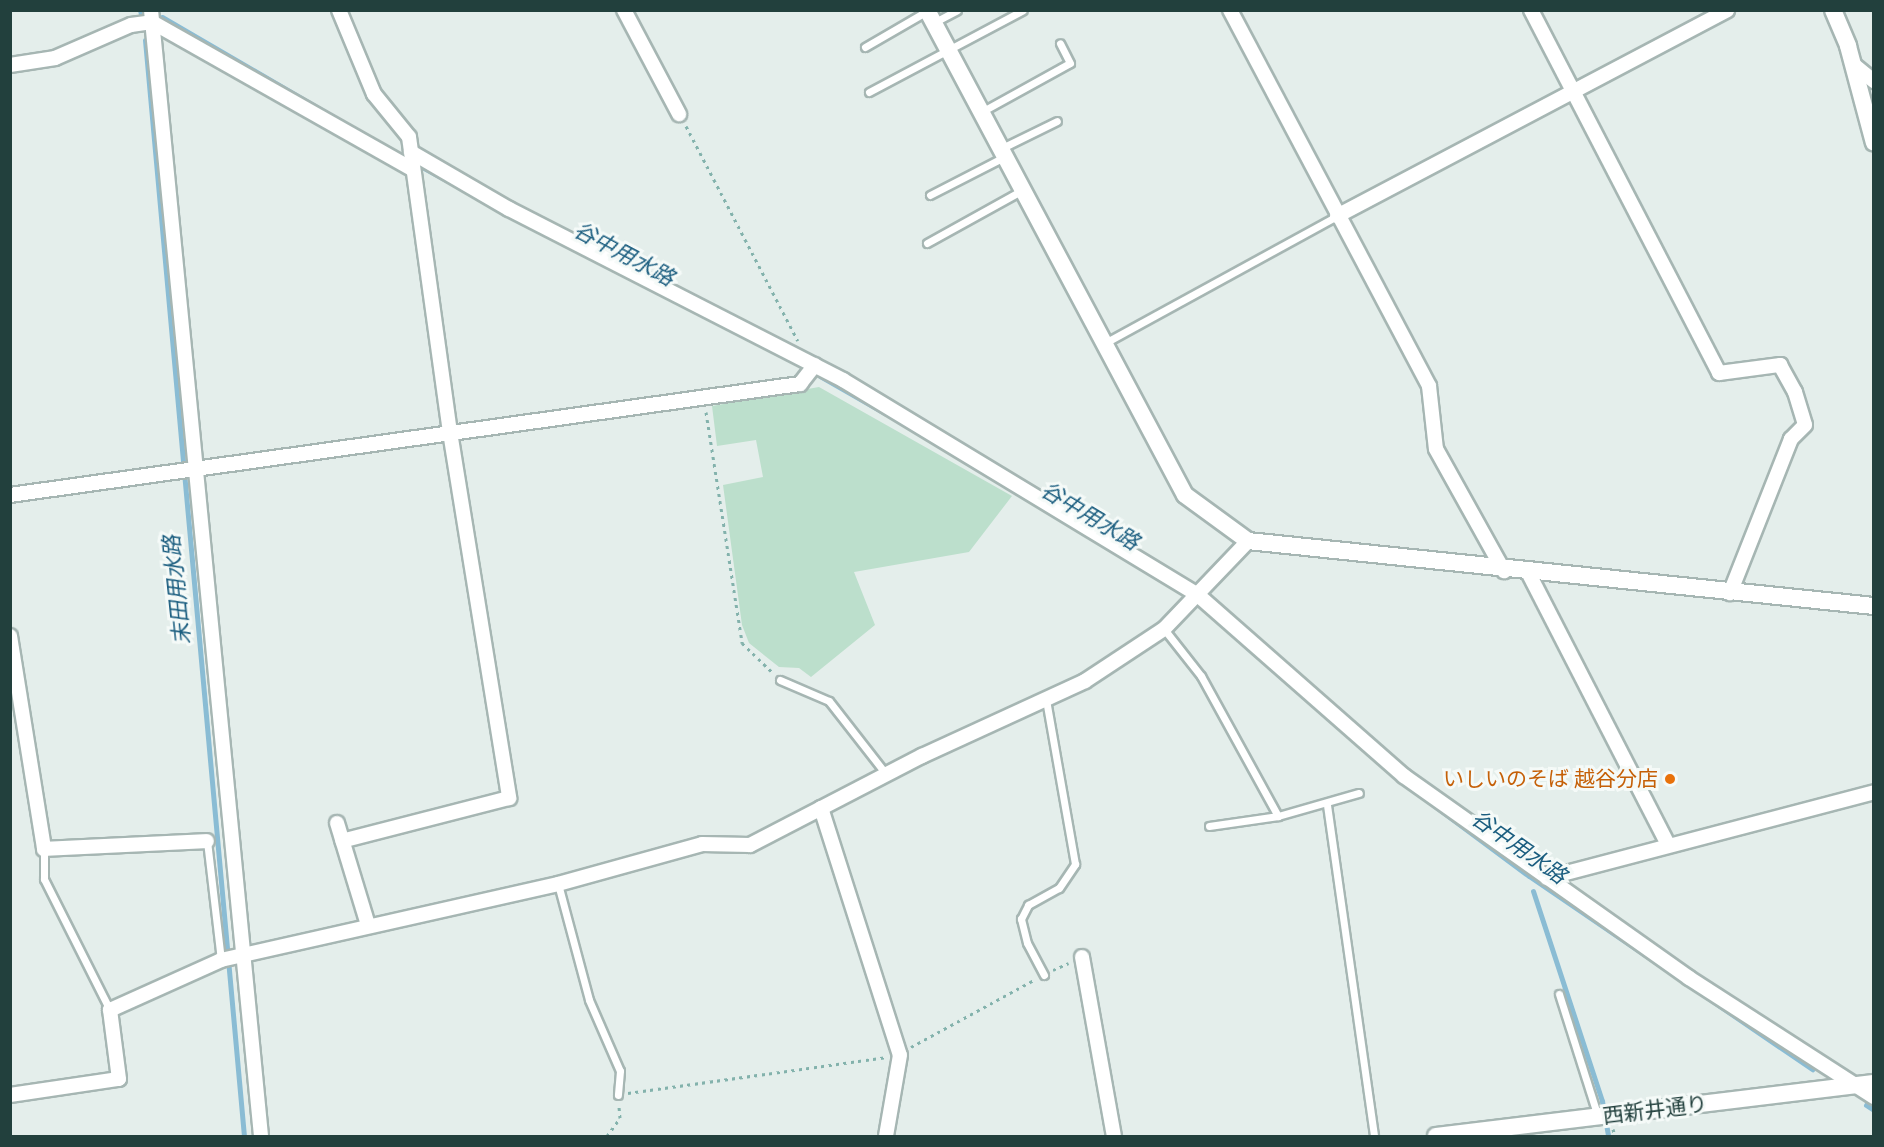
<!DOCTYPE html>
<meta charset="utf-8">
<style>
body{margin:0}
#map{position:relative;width:1884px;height:1147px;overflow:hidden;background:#e4eeeb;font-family:"Fira Sans Condensed","Noto Sans JP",sans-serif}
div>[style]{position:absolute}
.green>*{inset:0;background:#bcdfcc}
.stream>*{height:5px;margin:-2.5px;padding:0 2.5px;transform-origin:2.5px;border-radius:2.5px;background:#8abcd4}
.path>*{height:3px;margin-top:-1.5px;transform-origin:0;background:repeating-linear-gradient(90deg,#83b2ac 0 3px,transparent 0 7.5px)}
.roads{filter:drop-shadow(2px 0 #a6b6b3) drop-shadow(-2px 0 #a6b6b3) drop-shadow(0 2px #a6b6b3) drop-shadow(0 -2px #a6b6b3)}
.service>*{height:7px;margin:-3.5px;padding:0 3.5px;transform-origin:3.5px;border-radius:3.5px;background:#fff}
.minor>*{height:14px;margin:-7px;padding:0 7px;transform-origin:7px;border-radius:7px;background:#fff}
.tertiary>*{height:16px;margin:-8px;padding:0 8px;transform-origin:8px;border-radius:8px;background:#fff}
.dots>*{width:16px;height:16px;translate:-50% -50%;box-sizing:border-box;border:3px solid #f5faf8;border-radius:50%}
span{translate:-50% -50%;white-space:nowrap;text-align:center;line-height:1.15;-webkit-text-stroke:6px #f5faf8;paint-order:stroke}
.food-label{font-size:21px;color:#c56008}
.right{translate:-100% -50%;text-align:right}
.street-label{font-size:21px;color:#22403d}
.water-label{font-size:22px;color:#1a5d7f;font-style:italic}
.frame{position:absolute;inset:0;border:12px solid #22403d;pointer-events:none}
</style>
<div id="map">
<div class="green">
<i style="clip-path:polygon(819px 387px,1012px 496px,969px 552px,854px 572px,875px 625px,811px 677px,799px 668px,779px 667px,749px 643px,742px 625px,723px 485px,763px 477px,756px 440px,717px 446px,712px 406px)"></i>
</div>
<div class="stream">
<i style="left:140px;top:10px;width:4px;rotate:76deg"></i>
<i style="left:162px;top:17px;width:199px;rotate:30.2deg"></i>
<i style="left:145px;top:40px;width:1100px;rotate:84.84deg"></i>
<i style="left:424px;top:168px;width:25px;rotate:29deg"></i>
<i style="left:820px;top:376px;width:76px;rotate:29.9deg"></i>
<i style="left:1248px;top:648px;width:191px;rotate:41.2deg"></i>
<i style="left:1409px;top:787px;width:149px;rotate:36.6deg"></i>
<i style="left:1529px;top:876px;width:343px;rotate:34.3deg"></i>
<i style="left:1533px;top:891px;width:221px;rotate:71.8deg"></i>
<i style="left:1602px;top:1101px;width:36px;rotate:80deg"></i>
<i style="left:1866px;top:1105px;width:9px;rotate:32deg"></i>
</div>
<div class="path">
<i style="left:686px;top:126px;width:242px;rotate:62.5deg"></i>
<i style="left:706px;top:412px;width:234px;rotate:81.1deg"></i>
<i style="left:742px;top:643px;width:42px;rotate:44deg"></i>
<i style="left:1053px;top:970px;width:17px;rotate:-24deg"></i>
<i style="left:911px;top:1047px;width:140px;rotate:-28.6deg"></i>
<i style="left:628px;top:1093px;width:260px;rotate:-7.9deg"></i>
<i style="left:1613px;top:1129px;width:7px;rotate:74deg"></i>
<i style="left:607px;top:1136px;width:22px;rotate:-54deg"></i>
<i style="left:620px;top:1118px;width:12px;rotate:-95deg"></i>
</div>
<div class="roads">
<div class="service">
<i style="left:933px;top:23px;width:27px;rotate:-28deg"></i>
<i style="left:865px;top:47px;width:72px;rotate:-30.1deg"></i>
<i style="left:869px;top:92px;width:174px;rotate:-28deg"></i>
<i style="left:983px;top:111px;width:99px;rotate:-28.9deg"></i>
<i style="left:1070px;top:63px;width:22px;rotate:-117deg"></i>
<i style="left:1002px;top:148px;width:61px;rotate:-26.1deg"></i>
<i style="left:930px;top:195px;width:83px;rotate:-27.2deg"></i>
<i style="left:927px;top:243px;width:107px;rotate:-29deg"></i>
<i style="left:1105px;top:343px;width:264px;rotate:-28.7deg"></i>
<i style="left:1164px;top:629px;width:60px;rotate:51.8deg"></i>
<i style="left:1201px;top:676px;width:160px;rotate:61.2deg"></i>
<i style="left:1278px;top:816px;width:84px;rotate:-15.9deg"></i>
<i style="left:780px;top:680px;width:53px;rotate:23.2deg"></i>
<i style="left:829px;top:701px;width:93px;rotate:52deg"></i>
<i style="left:1327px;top:805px;width:334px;rotate:81.9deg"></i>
<i style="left:1209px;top:826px;width:70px;rotate:-8.2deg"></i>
<i style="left:207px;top:841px;width:120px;rotate:83.3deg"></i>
<i style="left:44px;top:849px;width:30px;rotate:90deg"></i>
<i style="left:44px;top:879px;width:147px;rotate:63.3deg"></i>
<i style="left:558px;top:884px;width:120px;rotate:75deg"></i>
<i style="left:589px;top:1000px;width:77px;rotate:66.4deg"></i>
<i style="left:620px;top:1071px;width:24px;rotate:95deg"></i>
<i style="left:1044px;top:975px;width:36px;rotate:-118deg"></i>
<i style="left:1027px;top:943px;width:25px;rotate:-104deg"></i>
<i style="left:1021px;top:919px;width:16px;rotate:-63deg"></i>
<i style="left:1028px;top:905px;width:35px;rotate:-29deg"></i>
<i style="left:1059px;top:888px;width:29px;rotate:-56deg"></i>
<i style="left:1075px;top:864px;width:168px;rotate:-100deg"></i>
<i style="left:1559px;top:994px;width:129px;rotate:72.4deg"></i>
</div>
<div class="minor">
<i style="left:151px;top:10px;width:1131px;rotate:84.42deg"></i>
<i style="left:339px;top:10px;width:91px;rotate:67.4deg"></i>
<i style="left:374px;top:94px;width:55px;rotate:50.9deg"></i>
<i style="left:409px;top:137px;width:298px;rotate:82.1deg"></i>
<i style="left:450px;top:432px;width:371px;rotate:80.8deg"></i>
<i style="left:509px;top:798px;width:172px;rotate:165.6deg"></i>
<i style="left:624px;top:10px;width:118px;rotate:62.1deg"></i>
<i style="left:1230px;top:10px;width:425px;rotate:62.1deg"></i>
<i style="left:1429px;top:386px;width:63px;rotate:83.7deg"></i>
<i style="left:1436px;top:449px;width:140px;rotate:60.9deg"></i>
<i style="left:1531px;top:10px;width:409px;rotate:62.6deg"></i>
<i style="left:1719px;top:373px;width:62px;rotate:-7.5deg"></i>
<i style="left:1780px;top:365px;width:31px;rotate:61deg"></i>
<i style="left:1795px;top:392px;width:34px;rotate:73deg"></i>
<i style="left:1805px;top:425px;width:20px;rotate:135deg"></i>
<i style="left:1791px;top:439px;width:166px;rotate:111.6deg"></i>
<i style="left:10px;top:65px;width:46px;rotate:-8.8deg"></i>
<i style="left:55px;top:58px;width:83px;rotate:-23.5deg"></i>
<i style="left:131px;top:25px;width:21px;rotate:-8deg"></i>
<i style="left:152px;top:22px;width:299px;rotate:29.5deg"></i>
<i style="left:1854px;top:65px;width:26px;rotate:39deg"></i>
<i style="left:411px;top:152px;width:113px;rotate:30.2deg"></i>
<i style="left:509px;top:209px;width:375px;rotate:27.1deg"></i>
<i style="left:843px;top:380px;width:416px;rotate:31.2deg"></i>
<i style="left:1199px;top:596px;width:273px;rotate:41.3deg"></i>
<i style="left:1404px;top:776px;width:349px;rotate:35.3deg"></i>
<i style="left:1689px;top:978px;width:220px;rotate:32.8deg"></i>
<i style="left:1337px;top:216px;width:441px;rotate:-27.8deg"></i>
<i style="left:10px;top:495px;width:798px;rotate:-8deg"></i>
<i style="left:800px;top:384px;width:24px;rotate:-52deg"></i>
<i style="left:1529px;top:574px;width:301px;rotate:62.8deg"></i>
<i style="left:10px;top:636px;width:216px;rotate:80.9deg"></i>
<i style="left:44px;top:849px;width:163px;rotate:-2.8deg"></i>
<i style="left:821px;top:808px;width:259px;rotate:72.3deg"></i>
<i style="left:900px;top:1055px;width:82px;rotate:99.8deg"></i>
<i style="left:337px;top:823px;width:107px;rotate:73.1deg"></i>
<i style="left:1547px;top:878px;width:338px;rotate:-14.7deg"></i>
<i style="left:1082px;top:957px;width:182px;rotate:79.9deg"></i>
<i style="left:10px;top:1095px;width:110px;rotate:-8.4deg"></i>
<i style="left:119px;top:1079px;width:70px;rotate:-97.4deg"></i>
<i style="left:110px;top:1010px;width:122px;rotate:-24.2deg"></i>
<i style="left:221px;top:960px;width:345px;rotate:-12.7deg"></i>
<i style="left:558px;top:884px;width:149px;rotate:-15.5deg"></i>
<i style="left:702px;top:844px;width:48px;rotate:1.2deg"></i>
<i style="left:750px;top:845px;width:194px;rotate:-27.4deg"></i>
<i style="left:922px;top:756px;width:179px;rotate:-24.7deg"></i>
<i style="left:1085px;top:681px;width:95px;rotate:-33.4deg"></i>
<i style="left:1164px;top:629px;width:122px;rotate:-46.3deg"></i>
</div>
<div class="tertiary">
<i style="left:927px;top:10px;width:549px;rotate:61.99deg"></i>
<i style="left:1185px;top:495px;width:78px;rotate:36.1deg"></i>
<i style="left:1248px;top:541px;width:629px;rotate:5.93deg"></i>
<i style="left:1833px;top:10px;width:39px;rotate:67deg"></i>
<i style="left:1848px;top:46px;width:100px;rotate:75deg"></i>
<i style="left:1436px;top:1136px;width:441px;rotate:-6.9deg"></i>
</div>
</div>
<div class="dots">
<i style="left:1670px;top:779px;background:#e8710a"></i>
</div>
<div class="food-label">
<span class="right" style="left:1658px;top:779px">いしいのそば 越谷分店</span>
</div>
<div class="street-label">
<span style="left:1655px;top:1110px;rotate:-7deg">西新井通り</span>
</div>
<div class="water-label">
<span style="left:624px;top:254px;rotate:28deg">谷中用水路</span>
<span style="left:1090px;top:516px;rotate:31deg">谷中用水路</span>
<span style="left:177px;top:590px;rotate:-96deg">末田用水路</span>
<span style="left:1519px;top:847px;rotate:35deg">谷中用水路</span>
</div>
<div class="frame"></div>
</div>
